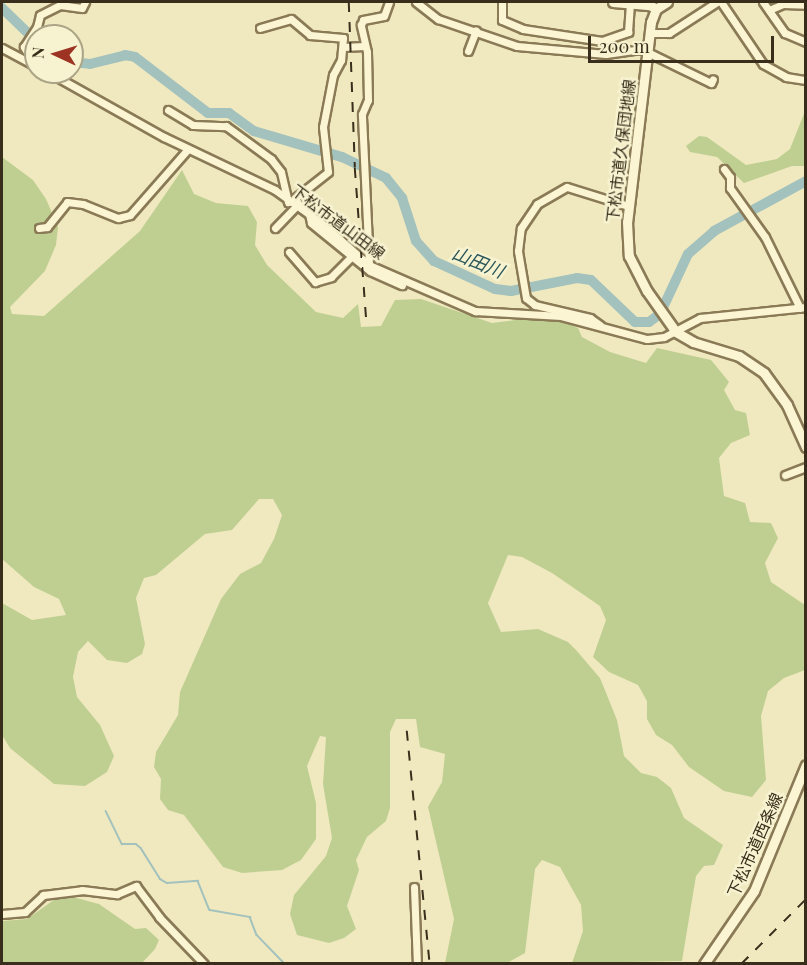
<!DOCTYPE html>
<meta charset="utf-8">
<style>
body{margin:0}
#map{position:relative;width:807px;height:965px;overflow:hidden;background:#f0e9bf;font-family:"Playfair Display","Noto Sans JP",serif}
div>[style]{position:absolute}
.green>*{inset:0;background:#bfcf92}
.stream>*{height:1.5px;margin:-0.75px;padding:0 0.75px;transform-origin:0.75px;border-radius:0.75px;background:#a3c2bd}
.river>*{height:10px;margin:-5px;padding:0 5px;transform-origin:5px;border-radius:5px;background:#a3c2bd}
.roads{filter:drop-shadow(2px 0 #8a7a56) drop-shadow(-2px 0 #8a7a56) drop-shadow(0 2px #8a7a56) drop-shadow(0 -2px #8a7a56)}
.minor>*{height:7px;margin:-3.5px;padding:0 3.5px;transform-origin:3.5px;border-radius:3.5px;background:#fbf5d3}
.tertiary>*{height:9px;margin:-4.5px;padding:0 4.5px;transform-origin:4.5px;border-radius:4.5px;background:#fbf5d3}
.rail>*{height:1.5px;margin-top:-0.75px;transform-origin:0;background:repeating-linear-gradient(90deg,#392e1c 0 10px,transparent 0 20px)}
span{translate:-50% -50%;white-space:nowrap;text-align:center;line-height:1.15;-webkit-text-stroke:5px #f7f2cf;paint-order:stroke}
.street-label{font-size:16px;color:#392e1c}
.water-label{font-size:18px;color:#2a565a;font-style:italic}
.frame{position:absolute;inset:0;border:3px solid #392e1c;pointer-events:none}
.north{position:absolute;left:24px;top:24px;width:60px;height:60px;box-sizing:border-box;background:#f7f2cf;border:2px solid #aba487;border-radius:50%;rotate:274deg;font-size:16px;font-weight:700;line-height:24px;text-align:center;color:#392e1c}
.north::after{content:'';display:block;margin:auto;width:21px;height:27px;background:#9d3323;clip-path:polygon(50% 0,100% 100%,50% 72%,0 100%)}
.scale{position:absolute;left:588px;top:36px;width:186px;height:27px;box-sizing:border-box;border:3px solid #392e1c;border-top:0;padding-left:8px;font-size:18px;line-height:21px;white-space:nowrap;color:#392e1c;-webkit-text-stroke:4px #f7f2cf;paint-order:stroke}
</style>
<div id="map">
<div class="green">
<i style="clip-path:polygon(805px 111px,805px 166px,792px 166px,744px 183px,717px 157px,690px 152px,686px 146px,699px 136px,707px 137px,746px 165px,777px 159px,790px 149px)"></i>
<i style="clip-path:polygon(2px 157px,33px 180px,46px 199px,58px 227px,56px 245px,45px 271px,10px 307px,12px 314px,44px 316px,140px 231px,182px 170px,194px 194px,216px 203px,248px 206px,257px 222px,255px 245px,267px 265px,316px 312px,343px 318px,358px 304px,361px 327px,381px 326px,395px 300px,421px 299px,492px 323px,530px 318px,561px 321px,578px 328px,582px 337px,610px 352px,646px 363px,657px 348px,711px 360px,721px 372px,729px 382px,724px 390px,735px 410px,746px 413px,750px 435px,731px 443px,719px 458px,724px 496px,745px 503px,750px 522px,771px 523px,778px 538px,765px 563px,771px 582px,805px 605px,805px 670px,784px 678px,768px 691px,761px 716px,766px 780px,752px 797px,724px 791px,689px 767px,672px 745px,656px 735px,647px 719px,647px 701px,638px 685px,609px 672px,593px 657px,606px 620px,600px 606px,552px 573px,522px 557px,508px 555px,488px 603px,501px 632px,538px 629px,568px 642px,576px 650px,600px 678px,617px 720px,624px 756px,641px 773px,657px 777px,671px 788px,684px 818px,723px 845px,714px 865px,704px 866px,696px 876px,682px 961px,572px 963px,583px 931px,581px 905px,560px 867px,542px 860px,535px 869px,525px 953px,507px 963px,445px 963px,454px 919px,428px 807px,442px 782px,445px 754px,420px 747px,416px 719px,396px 719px,390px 732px,390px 808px,386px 821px,367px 837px,356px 860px,359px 870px,347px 906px,356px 929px,344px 938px,329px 943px,297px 935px,290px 914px,294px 895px,326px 856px,332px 838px,323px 784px,326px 737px,320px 736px,307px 766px,316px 803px,316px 839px,301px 860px,282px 870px,242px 873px,223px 867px,184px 815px,168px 810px,160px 799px,161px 779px,154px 767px,156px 752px,178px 715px,180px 692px,221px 599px,240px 574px,261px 563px,274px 539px,282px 515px,273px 499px,259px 499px,232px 530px,205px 534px,156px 575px,144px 578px,136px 598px,145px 644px,142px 654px,127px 663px,107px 660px,88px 641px,78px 652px,73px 677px,77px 697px,100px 725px,114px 756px,107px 772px,85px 786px,54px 784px,10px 748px,2px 735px,2px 603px,32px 620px,66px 615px,59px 599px,34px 587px,2px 559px)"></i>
<i style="clip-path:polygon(69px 896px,99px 904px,135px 929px,146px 928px,159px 940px,155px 949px,142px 963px,2px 963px,2px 921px,27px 919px,58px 897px)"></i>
</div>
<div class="stream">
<i style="left:106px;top:811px;width:37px;rotate:64deg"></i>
<i style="left:122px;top:844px;width:14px"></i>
<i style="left:136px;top:844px;width:6px;rotate:39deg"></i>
<i style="left:141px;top:848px;width:36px;rotate:58deg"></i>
<i style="left:160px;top:879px;width:8px;rotate:30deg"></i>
<i style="left:167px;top:883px;width:31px;rotate:-4deg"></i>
<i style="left:198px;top:881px;width:31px;rotate:68deg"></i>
<i style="left:210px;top:910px;width:41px;rotate:9.9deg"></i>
<i style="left:250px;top:917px;width:19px;rotate:69deg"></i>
<i style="left:257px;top:935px;width:40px;rotate:46deg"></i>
</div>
<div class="river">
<i style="left:2px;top:8px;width:47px;rotate:44.1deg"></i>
<i style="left:72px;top:62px;width:18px;rotate:6deg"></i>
<i style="left:90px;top:64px;width:36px;rotate:-14deg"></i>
<i style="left:125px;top:55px;width:10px;rotate:11deg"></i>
<i style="left:135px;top:57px;width:92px;rotate:37.5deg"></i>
<i style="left:208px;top:113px;width:21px"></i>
<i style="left:229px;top:113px;width:31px;rotate:36deg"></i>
<i style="left:254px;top:131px;width:92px;rotate:16.5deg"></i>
<i style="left:342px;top:157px;width:49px;rotate:25.5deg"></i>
<i style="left:386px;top:178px;width:26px;rotate:51deg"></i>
<i style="left:402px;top:198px;width:45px;rotate:72deg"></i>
<i style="left:416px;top:241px;width:27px;rotate:48deg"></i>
<i style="left:434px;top:261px;width:67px;rotate:24.7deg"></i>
<i style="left:495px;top:289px;width:16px;rotate:7deg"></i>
<i style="left:511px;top:291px;width:67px;rotate:-11.1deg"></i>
<i style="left:577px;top:278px;width:14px;rotate:8deg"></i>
<i style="left:591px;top:280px;width:61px;rotate:43.7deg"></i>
<i style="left:635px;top:322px;width:14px"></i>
<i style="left:649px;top:322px;width:14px;rotate:-36deg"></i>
<i style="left:660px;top:314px;width:66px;rotate:-65deg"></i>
<i style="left:688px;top:254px;width:35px;rotate:-41deg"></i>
<i style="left:714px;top:231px;width:105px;rotate:-28.5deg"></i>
</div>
<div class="roads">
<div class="minor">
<i style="left:416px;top:2px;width:28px;rotate:38deg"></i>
<i style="left:438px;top:19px;width:83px;rotate:18.9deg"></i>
<i style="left:517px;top:46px;width:89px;rotate:5.1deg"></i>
<i style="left:606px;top:54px;width:35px;rotate:-8deg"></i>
<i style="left:641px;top:49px;width:78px;rotate:25.9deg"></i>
<i style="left:711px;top:83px;width:4px;rotate:-63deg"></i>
<i style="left:502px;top:2px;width:18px;rotate:90deg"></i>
<i style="left:502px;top:20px;width:23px;rotate:23deg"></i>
<i style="left:523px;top:29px;width:80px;rotate:8.6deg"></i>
<i style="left:602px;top:41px;width:28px;rotate:-19deg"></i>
<i style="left:628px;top:32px;width:29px;rotate:-86deg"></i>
<i style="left:721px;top:2px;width:75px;rotate:55.9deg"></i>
<i style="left:763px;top:64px;width:26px;rotate:29deg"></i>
<i style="left:786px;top:77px;width:20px;rotate:9deg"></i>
<i style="left:763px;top:2px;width:38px;rotate:55deg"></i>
<i style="left:785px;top:33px;width:23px;rotate:23deg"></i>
<i style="left:769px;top:10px;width:15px;rotate:-23deg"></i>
<i style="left:783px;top:4px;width:23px;rotate:2deg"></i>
<i style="left:260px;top:28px;width:32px;rotate:-16deg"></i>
<i style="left:291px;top:19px;width:25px;rotate:40deg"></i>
<i style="left:310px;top:35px;width:33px;rotate:5deg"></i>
<i style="left:343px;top:38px;width:22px;rotate:95deg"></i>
<i style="left:341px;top:60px;width:17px;rotate:118deg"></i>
<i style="left:333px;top:75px;width:53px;rotate:100.9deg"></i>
<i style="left:323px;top:127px;width:45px;rotate:83.7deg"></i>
<i style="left:328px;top:172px;width:42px;rotate:141.8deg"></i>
<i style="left:295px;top:198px;width:8px;rotate:60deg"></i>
<i style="left:650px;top:33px;width:19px"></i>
<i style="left:669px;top:33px;width:57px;rotate:-32.9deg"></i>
<i style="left:343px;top:47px;width:21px;rotate:-3deg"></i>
<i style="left:2px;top:48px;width:38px;rotate:28deg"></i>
<i style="left:468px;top:51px;width:22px;rotate:-69deg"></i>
<i style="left:34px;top:65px;width:21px;rotate:-119deg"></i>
<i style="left:24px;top:47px;width:24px;rotate:-57deg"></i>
<i style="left:37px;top:27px;width:12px;rotate:-76deg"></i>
<i style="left:40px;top:15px;width:22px;rotate:-27deg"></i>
<i style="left:60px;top:5px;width:22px;rotate:8deg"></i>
<i style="left:82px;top:8px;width:7px;rotate:-63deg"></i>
<i style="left:48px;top:72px;width:133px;rotate:29.3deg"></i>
<i style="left:164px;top:137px;width:123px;rotate:25.5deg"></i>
<i style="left:275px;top:190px;width:55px;rotate:35.4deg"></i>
<i style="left:320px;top:222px;width:65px;rotate:41.3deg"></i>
<i style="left:369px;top:265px;width:116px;rotate:23.5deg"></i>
<i style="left:475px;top:311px;width:86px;rotate:3.3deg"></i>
<i style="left:561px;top:316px;width:89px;rotate:15deg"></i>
<i style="left:647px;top:339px;width:17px;rotate:-7deg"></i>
<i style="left:664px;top:337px;width:41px;rotate:-27.8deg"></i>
<i style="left:700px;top:318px;width:107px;rotate:-5.9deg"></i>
<i style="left:168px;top:110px;width:29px;rotate:31deg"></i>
<i style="left:193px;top:125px;width:33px;rotate:2deg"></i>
<i style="left:226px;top:126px;width:56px;rotate:36.3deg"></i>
<i style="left:271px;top:159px;width:16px;rotate:52deg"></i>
<i style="left:281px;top:172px;width:31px;rotate:77deg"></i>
<i style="left:724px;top:169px;width:10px;rotate:53deg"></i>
<i style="left:730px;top:177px;width:11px;rotate:90deg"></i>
<i style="left:730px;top:188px;width:60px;rotate:54.5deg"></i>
<i style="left:765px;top:237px;width:79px;rotate:63.8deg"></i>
<i style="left:309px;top:214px;width:9px;rotate:77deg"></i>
<i style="left:311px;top:223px;width:76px;rotate:39.1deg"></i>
<i style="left:370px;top:271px;width:35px;rotate:24deg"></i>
<i style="left:39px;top:228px;width:8px;rotate:-7deg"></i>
<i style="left:47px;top:227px;width:32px;rotate:-51deg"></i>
<i style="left:67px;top:202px;width:16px;rotate:7deg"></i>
<i style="left:83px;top:204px;width:38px;rotate:22deg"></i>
<i style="left:118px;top:218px;width:12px;rotate:-14deg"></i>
<i style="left:130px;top:215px;width:88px;rotate:-48.7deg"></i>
<i style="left:275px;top:228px;width:29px;rotate:-46deg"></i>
<i style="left:289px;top:252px;width:40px;rotate:49deg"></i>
<i style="left:315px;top:282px;width:17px;rotate:-17deg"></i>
<i style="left:331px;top:277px;width:30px;rotate:-45deg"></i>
<i style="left:369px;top:265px;width:151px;rotate:-92.7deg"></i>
<i style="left:362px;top:114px;width:15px;rotate:-67deg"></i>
<i style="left:368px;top:100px;width:48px;rotate:-91.2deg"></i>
<i style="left:367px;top:52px;width:28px;rotate:-103deg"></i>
<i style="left:361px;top:25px;width:5px;rotate:-68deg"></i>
<i style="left:363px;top:20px;width:21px;rotate:-11deg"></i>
<i style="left:384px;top:16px;width:15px;rotate:-70deg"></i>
<i style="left:600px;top:325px;width:12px;rotate:-145deg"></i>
<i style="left:590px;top:318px;width:57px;rotate:-166.7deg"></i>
<i style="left:535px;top:305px;width:11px;rotate:-142deg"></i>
<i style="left:526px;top:298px;width:48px;rotate:-99.7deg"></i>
<i style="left:518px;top:251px;width:23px;rotate:-83deg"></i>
<i style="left:521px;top:228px;width:29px;rotate:-56deg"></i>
<i style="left:537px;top:204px;width:34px;rotate:-30deg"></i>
<i style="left:567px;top:187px;width:64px;rotate:17.3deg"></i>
<i style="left:785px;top:475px;width:22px;rotate:-21deg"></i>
<i style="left:414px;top:887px;width:77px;rotate:87.8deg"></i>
<i style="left:2px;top:914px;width:23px;rotate:-5deg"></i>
<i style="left:25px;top:912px;width:25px;rotate:-43deg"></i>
<i style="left:43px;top:895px;width:39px;rotate:-7deg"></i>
<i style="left:82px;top:890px;width:35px;rotate:7deg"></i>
<i style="left:117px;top:894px;width:21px;rotate:-23deg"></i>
<i style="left:136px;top:886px;width:39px;rotate:53deg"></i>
<i style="left:159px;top:917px;width:65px;rotate:46.2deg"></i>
</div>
<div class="tertiary">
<i style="left:613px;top:2px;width:37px;rotate:5deg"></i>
<i style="left:650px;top:5px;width:7px;rotate:34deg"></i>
<i style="left:667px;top:2px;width:13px;rotate:148deg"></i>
<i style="left:656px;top:9px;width:14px;rotate:111deg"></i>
<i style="left:651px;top:22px;width:201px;rotate:96.8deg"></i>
<i style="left:627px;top:222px;width:34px;rotate:87deg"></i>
<i style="left:629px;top:256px;width:39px;rotate:63deg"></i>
<i style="left:647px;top:291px;width:50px;rotate:54.7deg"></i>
<i style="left:676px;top:332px;width:20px;rotate:30deg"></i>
<i style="left:693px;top:342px;width:48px;rotate:16.9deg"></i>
<i style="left:739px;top:356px;width:30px;rotate:34deg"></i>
<i style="left:764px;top:373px;width:39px;rotate:54deg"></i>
<i style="left:787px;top:405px;width:46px;rotate:65.7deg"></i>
<i style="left:704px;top:964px;width:88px;rotate:-55.6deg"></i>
<i style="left:754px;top:891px;width:136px;rotate:-67.6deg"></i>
</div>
</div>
<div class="rail">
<i style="left:349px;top:2px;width:166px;rotate:87.9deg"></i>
<i style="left:355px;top:168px;width:158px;rotate:85.7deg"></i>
<i style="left:407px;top:731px;width:234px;rotate:84.4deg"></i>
<i style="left:741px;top:964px;width:92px;rotate:-45deg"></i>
</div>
<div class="street-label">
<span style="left:621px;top:151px;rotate:-83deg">下松市道久保団地線</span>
<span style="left:338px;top:222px;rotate:37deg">下松市道山田線</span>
<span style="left:755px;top:845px;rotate:-66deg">下松市道西条線</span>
</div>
<div class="water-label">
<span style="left:478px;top:262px;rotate:22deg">山田川</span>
</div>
<div class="frame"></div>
<div class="north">N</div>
<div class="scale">200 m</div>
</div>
